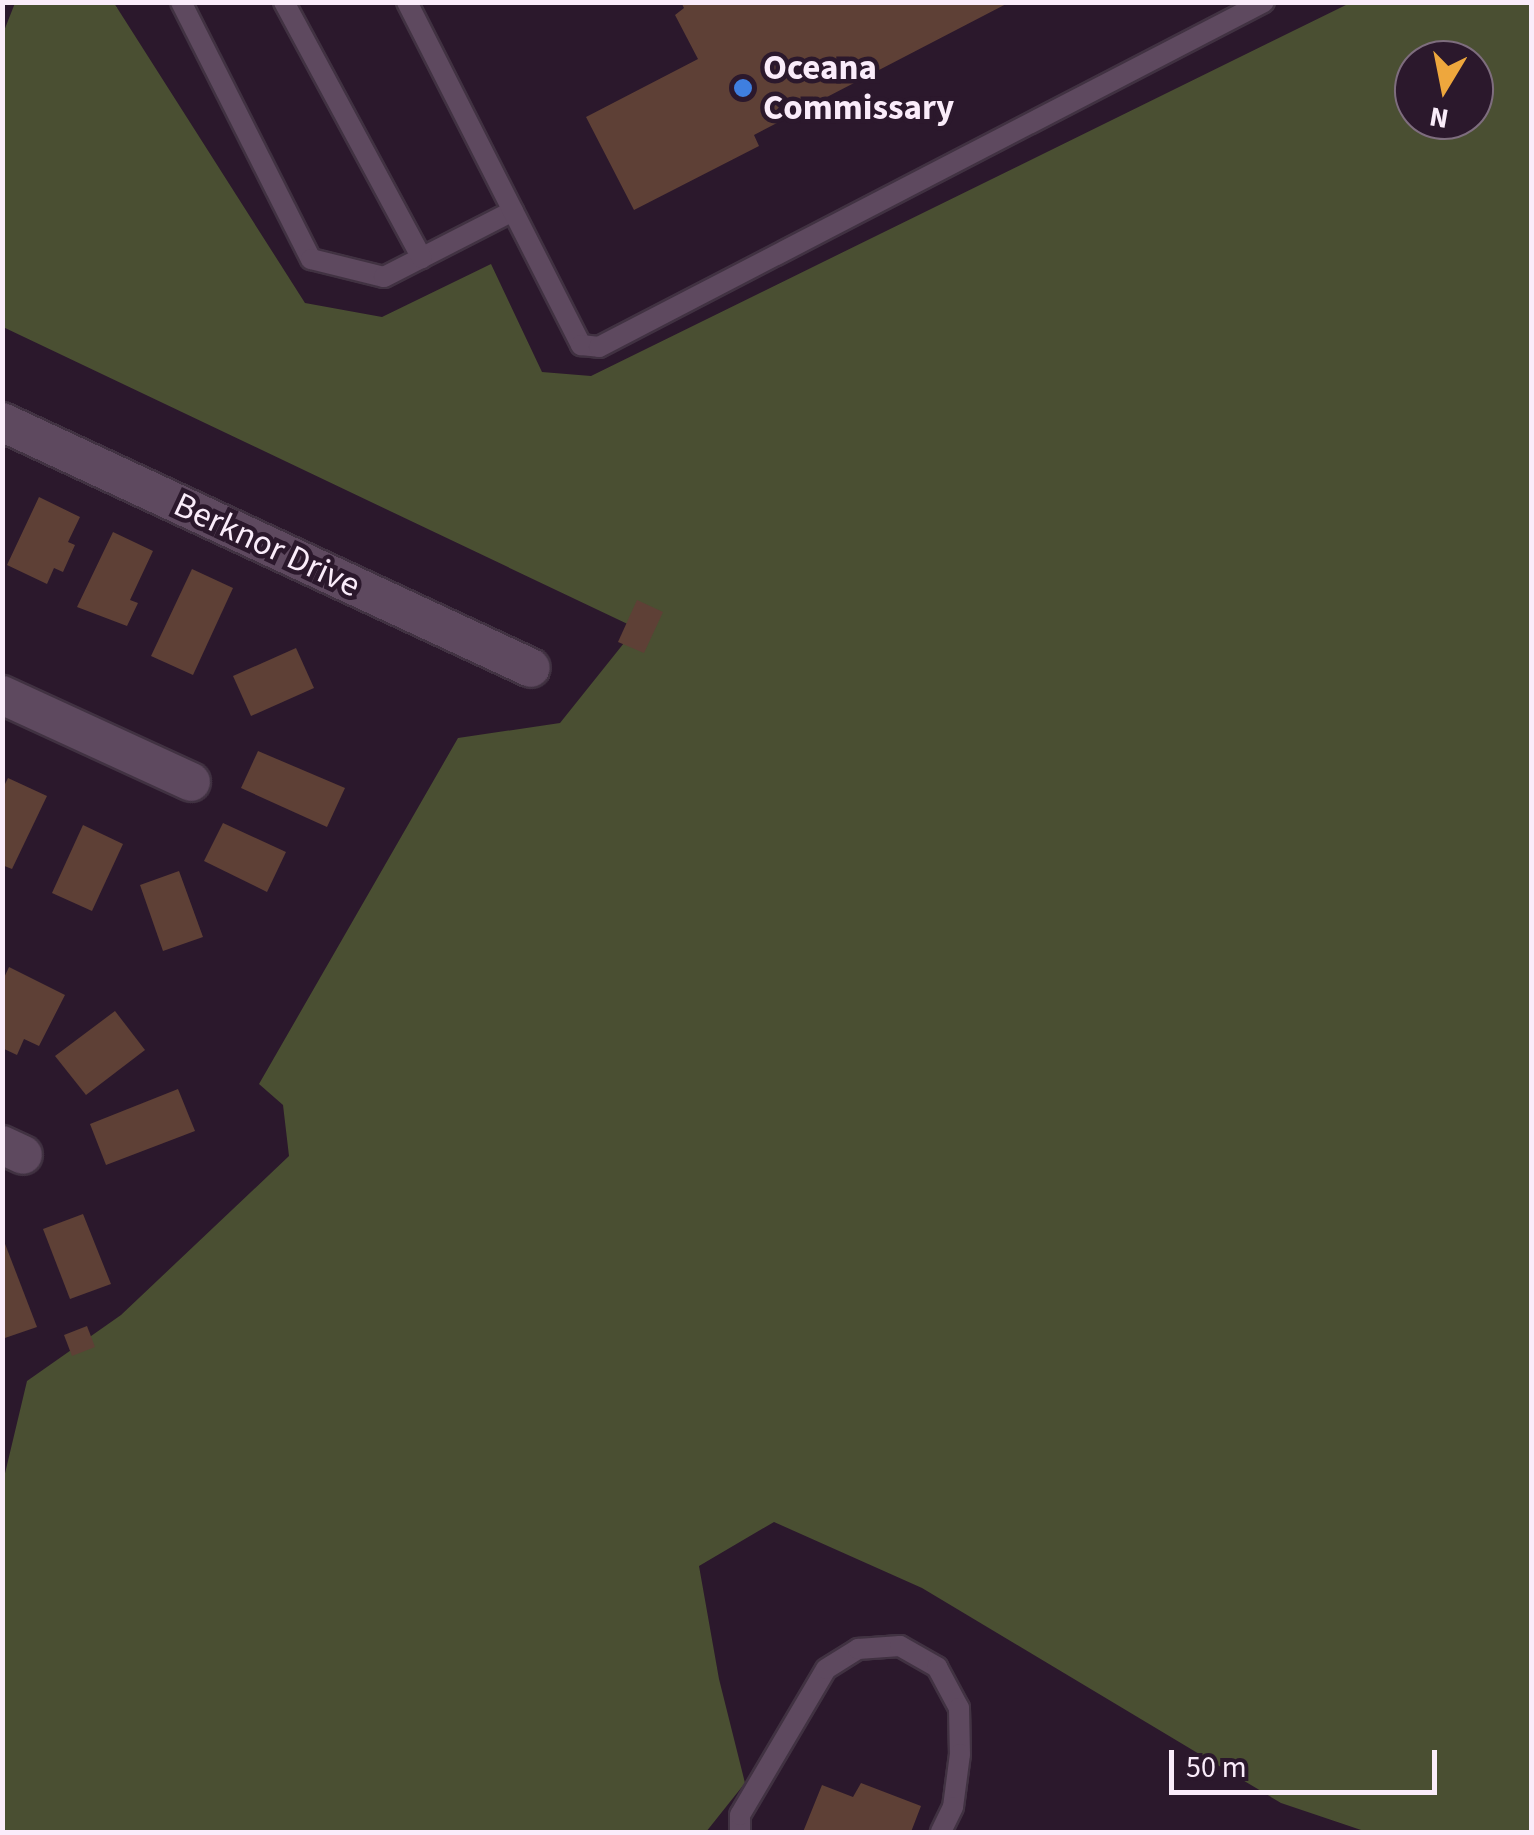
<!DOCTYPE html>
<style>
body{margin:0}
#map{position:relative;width:1534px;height:1835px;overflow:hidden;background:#2b182c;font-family:"Source Sans 3",sans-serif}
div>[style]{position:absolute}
.forest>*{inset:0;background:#4a4f32}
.building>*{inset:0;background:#5e4036}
.roads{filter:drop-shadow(2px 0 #413242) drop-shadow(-2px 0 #413242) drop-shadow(0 2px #413242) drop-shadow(0 -2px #413242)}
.service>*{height:20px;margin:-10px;padding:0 10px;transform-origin:10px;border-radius:10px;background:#5e495f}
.minor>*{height:38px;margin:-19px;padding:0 19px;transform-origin:19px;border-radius:19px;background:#5e495f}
.dots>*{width:28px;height:28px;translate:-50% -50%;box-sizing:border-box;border:5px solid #2b182c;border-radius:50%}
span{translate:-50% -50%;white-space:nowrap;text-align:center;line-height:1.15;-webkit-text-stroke:9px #2b182c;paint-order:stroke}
.poi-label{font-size:35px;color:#faecfa;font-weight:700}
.left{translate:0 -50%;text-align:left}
.street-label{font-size:35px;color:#faecfa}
.frame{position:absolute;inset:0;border:5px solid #faecfa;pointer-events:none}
.north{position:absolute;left:1394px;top:40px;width:100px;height:100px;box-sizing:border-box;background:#2b182c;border:2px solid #7e6d7e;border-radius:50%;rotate:190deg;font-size:28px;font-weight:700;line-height:40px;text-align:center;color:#faecfa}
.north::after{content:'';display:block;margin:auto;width:35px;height:45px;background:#eea73d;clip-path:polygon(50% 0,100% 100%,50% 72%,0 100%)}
.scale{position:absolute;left:1169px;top:1750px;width:268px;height:45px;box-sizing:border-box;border:5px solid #faecfa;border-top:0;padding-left:12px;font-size:30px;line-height:35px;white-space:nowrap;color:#faecfa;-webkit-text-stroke:8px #2b182c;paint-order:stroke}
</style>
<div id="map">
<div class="forest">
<i style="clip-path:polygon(evenodd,15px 3px,114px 3px,305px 303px,382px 317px,491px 264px,542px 372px,591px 376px,1350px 3px,1531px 3px,1531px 1832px,1367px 1832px,1281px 1803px,922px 1588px,774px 1522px,699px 1566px,719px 1679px,745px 1783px,706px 1832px,3px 1832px,2px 1486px,27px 1381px,121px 1315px,289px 1156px,283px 1105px,259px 1084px,458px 738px,560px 723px,636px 628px,3px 327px,2px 36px,15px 3px,1414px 60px,1474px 60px,1474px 120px,1414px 120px,1414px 60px)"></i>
</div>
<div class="building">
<i style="clip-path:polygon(681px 2px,1010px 2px,754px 135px,759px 146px,634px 210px,586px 117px,698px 59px,675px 15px,684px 8px)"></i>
<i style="clip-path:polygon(39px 497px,80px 517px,68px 542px,75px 545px,63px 572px,54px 568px,47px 584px,7px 565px)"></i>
<i style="clip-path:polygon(113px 532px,153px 551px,130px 600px,138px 603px,127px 626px,77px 607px)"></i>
<i style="clip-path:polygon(192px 569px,233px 588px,193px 675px,151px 656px)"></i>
<i style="clip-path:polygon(637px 600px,663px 612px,644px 653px,618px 642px)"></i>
<i style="clip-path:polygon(296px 648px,314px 688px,251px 716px,233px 676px)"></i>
<i style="clip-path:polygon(258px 751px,345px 788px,327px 827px,241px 788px)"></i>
<i style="clip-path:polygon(8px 778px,47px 796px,12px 869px,2px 865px,2px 790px)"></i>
<i style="clip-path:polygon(223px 823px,286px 852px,267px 892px,204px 861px)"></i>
<i style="clip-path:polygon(83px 825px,123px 844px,92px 911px,52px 893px)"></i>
<i style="clip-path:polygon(179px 871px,203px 937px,163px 951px,140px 885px)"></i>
<i style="clip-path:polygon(9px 967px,65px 995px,39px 1046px,24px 1039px,17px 1055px,2px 1048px,2px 982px)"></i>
<i style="clip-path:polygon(115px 1011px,145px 1050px,86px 1095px,55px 1056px)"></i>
<i style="clip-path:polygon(178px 1089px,195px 1131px,106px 1165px,90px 1124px)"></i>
<i style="clip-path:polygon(83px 1214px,111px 1284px,70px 1299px,43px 1229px)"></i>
<i style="clip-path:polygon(2px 1236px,37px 1327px,2px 1339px)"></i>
<i style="clip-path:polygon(87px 1326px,95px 1347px,72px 1356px,64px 1335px)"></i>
<i style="clip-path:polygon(861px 1783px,921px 1806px,911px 1832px,803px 1832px,822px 1785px,853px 1797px)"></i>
</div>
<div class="roads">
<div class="service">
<i style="left:181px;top:2px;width:288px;rotate:63.2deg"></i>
<i style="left:311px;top:259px;width:75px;rotate:13.9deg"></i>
<i style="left:384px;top:277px;width:145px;rotate:-27.1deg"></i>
<i style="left:284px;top:2px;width:291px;rotate:61.7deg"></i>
<i style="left:407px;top:2px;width:385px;rotate:63.1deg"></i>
<i style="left:581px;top:345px;width:18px;rotate:6deg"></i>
<i style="left:599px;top:347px;width:749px;rotate:-27.42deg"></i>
<i style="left:740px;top:1832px;width:17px;rotate:-90deg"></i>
<i style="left:740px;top:1815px;width:169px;rotate:-59.5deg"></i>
<i style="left:826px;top:1669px;width:38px;rotate:-32deg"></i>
<i style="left:858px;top:1649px;width:42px;rotate:-4.1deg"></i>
<i style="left:900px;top:1646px;width:43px;rotate:29.6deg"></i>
<i style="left:937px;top:1667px;width:47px;rotate:61.8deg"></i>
<i style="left:959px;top:1708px;width:46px;rotate:88.8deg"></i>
<i style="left:960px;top:1754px;width:53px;rotate:97.5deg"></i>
<i style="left:953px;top:1807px;width:28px;rotate:116deg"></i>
</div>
<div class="minor">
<i style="left:2px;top:422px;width:583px;rotate:24.94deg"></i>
<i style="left:2px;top:695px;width:208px;rotate:24.7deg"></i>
<i style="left:2px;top:1145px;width:23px;rotate:25deg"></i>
</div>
</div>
<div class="dots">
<i style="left:743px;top:88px;background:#3f7fe0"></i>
</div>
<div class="poi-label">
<span class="left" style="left:763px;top:88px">Oceana<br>Commissary</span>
</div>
<div class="street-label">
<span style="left:267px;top:545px;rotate:25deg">Berknor Drive</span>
</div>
<div class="frame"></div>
<div class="north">N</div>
<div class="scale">50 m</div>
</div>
